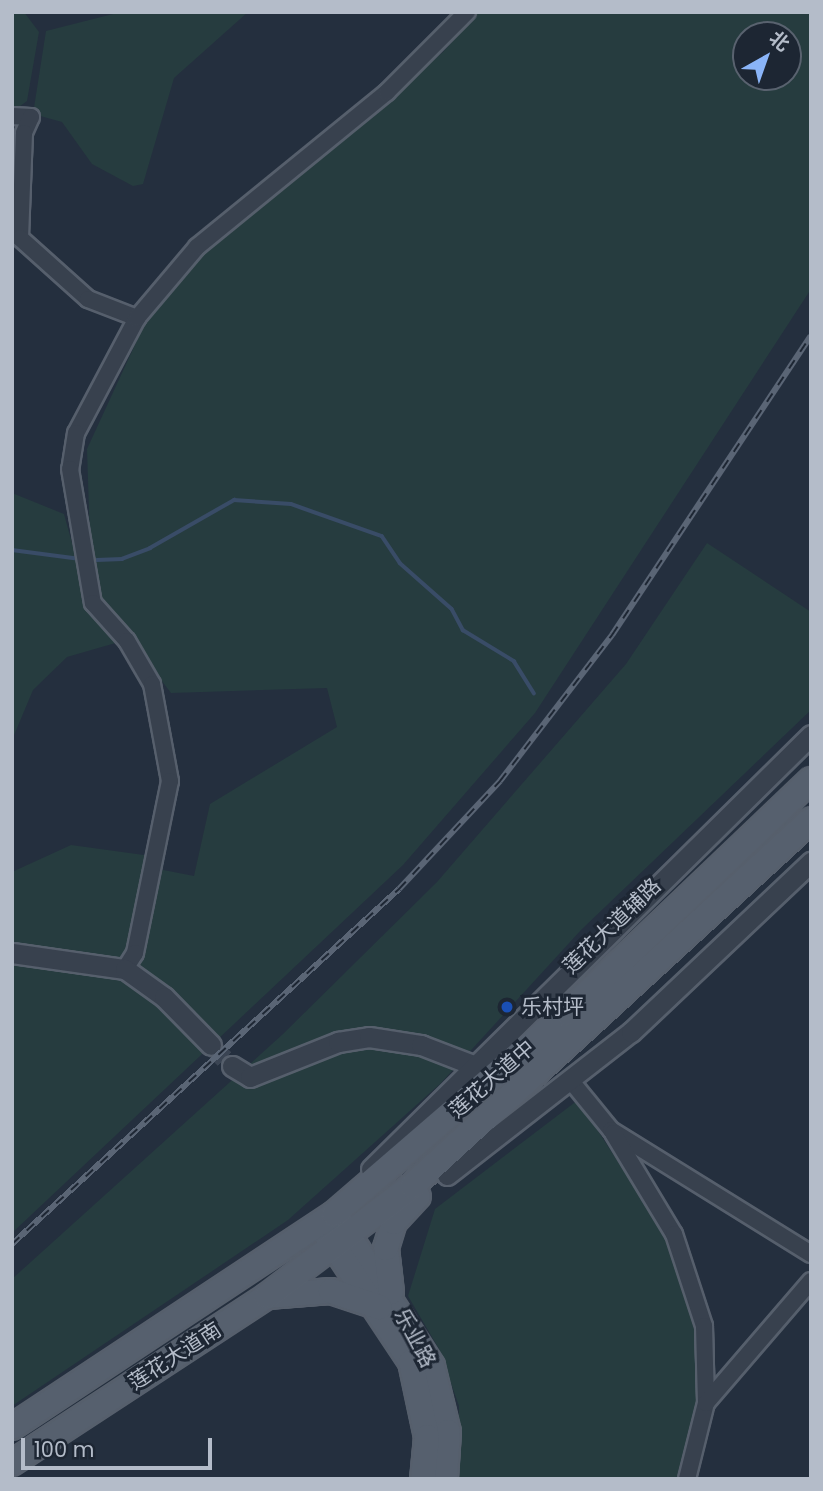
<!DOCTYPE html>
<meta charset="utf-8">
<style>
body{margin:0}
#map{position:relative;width:823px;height:1491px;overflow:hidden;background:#242f3e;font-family:Poppins,"Noto Sans SC",sans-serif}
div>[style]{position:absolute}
.green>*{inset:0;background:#263c3f}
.stream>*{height:3.5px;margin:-1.75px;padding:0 1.75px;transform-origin:1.75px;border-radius:1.75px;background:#394c67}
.tertiary-tunnel>*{height:19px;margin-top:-9.5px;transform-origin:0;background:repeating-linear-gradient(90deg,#3a4453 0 19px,transparent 0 29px)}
.roads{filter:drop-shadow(2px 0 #565f6c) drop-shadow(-2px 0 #565f6c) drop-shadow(0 2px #565f6c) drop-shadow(0 -2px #565f6c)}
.minor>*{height:16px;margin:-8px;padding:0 8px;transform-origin:8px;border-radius:8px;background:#38414e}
.tertiary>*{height:19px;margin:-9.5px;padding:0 9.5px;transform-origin:9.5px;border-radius:9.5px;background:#38414e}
.primary>*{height:24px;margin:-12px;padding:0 12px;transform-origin:12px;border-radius:12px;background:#56606e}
.rail>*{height:6px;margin-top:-3px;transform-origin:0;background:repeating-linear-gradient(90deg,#1d2633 0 10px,#5a6575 0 20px);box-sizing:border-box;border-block:2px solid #5a6575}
.dots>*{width:19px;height:19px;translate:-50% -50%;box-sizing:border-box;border:4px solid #1d2633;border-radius:50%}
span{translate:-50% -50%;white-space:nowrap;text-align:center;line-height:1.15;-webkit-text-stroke:6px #1d2633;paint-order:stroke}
.street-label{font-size:21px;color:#b4bcc9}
.poi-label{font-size:21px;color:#b4bcc9}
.left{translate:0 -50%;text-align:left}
.frame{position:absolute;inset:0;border:14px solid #b4bcc9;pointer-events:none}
.north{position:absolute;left:732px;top:21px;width:70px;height:70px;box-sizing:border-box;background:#1d2633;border:2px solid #59626f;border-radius:50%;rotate:40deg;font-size:19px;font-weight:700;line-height:28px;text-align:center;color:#b4bcc9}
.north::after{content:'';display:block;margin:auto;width:24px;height:32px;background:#8ab4f8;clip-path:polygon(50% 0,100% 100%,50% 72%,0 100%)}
.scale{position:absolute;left:21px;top:1438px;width:191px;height:32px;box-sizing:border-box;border:4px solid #b4bcc9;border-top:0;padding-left:9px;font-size:21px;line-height:24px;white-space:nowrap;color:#b4bcc9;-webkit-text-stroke:5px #1d2633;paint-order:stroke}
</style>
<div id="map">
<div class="green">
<i style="clip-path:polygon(12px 12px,24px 12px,39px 32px,27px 101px,12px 112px)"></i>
<i style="clip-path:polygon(121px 12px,248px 12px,174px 78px,143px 184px,133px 186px,92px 164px,62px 122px,33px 114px,46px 31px)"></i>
<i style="clip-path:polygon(evenodd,478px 12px,811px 12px,811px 289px,535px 713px,403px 865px,12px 1233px,12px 872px,71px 845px,151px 856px,148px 867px,194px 876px,210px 804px,337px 727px,327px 688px,171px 693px,98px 597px,91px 572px,87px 449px,145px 323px,166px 292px,202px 253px,443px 52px,478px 12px,746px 35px,788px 35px,788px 77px,746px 77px,746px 35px)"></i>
<i style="clip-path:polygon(12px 493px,64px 514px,90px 608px,119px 642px,67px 657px,33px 690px,12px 740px)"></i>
<i style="clip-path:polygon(707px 543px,811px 612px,811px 710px,581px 930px,441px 1083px,288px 1220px,12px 1406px,12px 1279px,283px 1034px,437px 882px,626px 664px)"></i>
<i style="clip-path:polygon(578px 1100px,666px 1236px,694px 1328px,698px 1400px,679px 1479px,458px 1479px,459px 1406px,439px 1349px,408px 1296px,435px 1209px)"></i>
</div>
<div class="stream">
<i style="left:12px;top:550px;width:63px;rotate:7.4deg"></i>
<i style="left:97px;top:560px;width:25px;rotate:-2deg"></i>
<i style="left:122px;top:559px;width:30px;rotate:-21deg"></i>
<i style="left:150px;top:548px;width:97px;rotate:-29.7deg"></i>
<i style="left:234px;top:500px;width:57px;rotate:4deg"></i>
<i style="left:291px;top:504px;width:96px;rotate:19.4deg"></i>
<i style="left:382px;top:536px;width:32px;rotate:56deg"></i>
<i style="left:400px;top:563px;width:69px;rotate:41.5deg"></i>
<i style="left:452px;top:609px;width:24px;rotate:62deg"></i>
<i style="left:463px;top:630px;width:60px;rotate:31.3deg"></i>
<i style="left:514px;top:661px;width:38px;rotate:58deg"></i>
</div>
<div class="tertiary-tunnel">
<i style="left:211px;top:1045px;width:30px;rotate:45deg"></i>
</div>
<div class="roads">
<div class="minor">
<i style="left:12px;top:116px;width:19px;rotate:3deg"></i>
<i style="left:31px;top:117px;width:17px;rotate:114deg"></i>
<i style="left:24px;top:133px;width:105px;rotate:92.2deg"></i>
<i style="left:20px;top:238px;width:91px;rotate:41.9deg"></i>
<i style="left:88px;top:299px;width:53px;rotate:21.2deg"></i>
<i style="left:137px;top:318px;width:130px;rotate:117.9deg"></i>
<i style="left:76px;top:433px;width:36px;rotate:99deg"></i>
<i style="left:70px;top:469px;width:136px;rotate:80.3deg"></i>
<i style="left:93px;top:603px;width:51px;rotate:48.2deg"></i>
<i style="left:127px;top:641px;width:50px;rotate:59.8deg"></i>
<i style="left:152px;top:684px;width:99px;rotate:79.5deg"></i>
<i style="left:170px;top:781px;width:176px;rotate:101.5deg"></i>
<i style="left:135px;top:953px;width:19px;rotate:122deg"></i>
<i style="left:137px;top:318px;width:93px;rotate:-49.8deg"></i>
<i style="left:197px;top:247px;width:245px;rotate:-39.2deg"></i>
<i style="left:387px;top:92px;width:113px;rotate:-45deg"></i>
<i style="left:571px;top:1081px;width:63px;rotate:50.8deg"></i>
<i style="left:611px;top:1130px;width:235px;rotate:31.8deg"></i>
<i style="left:613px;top:1133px;width:118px;rotate:58.9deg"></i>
<i style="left:674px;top:1234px;width:97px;rotate:71.9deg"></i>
<i style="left:704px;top:1326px;width:77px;rotate:88.5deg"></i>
<i style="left:687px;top:1479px;width:78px;rotate:-76deg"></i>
<i style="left:706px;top:1403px;width:161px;rotate:-49.3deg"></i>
</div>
<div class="tertiary">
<i style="left:12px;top:953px;width:114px;rotate:8.1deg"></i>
<i style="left:125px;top:969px;width:48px;rotate:35.7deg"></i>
<i style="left:164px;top:997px;width:67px;rotate:45.6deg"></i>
<i style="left:232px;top:1066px;width:21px;rotate:31deg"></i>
<i style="left:250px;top:1077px;width:95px;rotate:-21.7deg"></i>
<i style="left:338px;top:1042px;width:31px;rotate:-9deg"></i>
<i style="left:369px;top:1037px;width:53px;rotate:8.7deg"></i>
<i style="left:421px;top:1045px;width:56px;rotate:21deg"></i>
<i style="left:371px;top:1169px;width:618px;rotate:-44.61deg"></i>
<i style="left:447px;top:1175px;width:233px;rotate:-37.9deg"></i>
<i style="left:631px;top:1032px;width:248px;rotate:-43.4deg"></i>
</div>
<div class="primary">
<i style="left:340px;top:1222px;width:171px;rotate:57.4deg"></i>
<i style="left:432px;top:1366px;width:68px;rotate:76.4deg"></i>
<i style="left:448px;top:1432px;width:47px;rotate:93.7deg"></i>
<i style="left:326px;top:1234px;width:154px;rotate:56.4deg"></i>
<i style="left:411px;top:1362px;width:77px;rotate:78deg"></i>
<i style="left:427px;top:1437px;width:42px;rotate:95.4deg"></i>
<i style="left:391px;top:1292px;width:44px;rotate:-96.5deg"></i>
<i style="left:386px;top:1248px;width:27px;rotate:-73deg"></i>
<i style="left:394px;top:1222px;width:35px;rotate:-47deg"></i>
<i style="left:268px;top:1296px;width:63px;rotate:-4.5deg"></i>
<i style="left:331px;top:1291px;width:51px;rotate:18.4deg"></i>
<i style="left:12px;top:1427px;width:386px;rotate:-33.5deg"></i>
<i style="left:334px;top:1214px;width:308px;rotate:-40.8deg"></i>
<i style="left:567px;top:1013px;width:337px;rotate:-43.7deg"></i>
<i style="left:12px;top:1463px;width:305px;rotate:-33.2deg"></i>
<i style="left:267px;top:1296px;width:182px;rotate:-37.2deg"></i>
<i style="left:412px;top:1186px;width:541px;rotate:-42.53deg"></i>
</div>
</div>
<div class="rail">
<i style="left:12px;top:1244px;width:525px;rotate:-42.53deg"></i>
<i style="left:399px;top:889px;width:148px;rotate:-46.9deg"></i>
<i style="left:500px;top:781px;width:184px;rotate:-52.5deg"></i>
<i style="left:612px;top:635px;width:359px;rotate:-56.4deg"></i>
</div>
<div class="dots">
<i style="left:507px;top:1007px;background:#1a4fb4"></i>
</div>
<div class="street-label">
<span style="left:612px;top:926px;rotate:-44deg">莲花大道辅路</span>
<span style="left:492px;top:1079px;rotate:-41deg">莲花大道中</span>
<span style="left:415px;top:1338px;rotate:62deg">乐业路</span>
<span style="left:175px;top:1356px;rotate:-33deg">莲花大道南</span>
</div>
<div class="poi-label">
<span class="left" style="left:521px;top:1007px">乐村坪</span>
</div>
<div class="frame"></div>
<div class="north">北</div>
<div class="scale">100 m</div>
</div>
